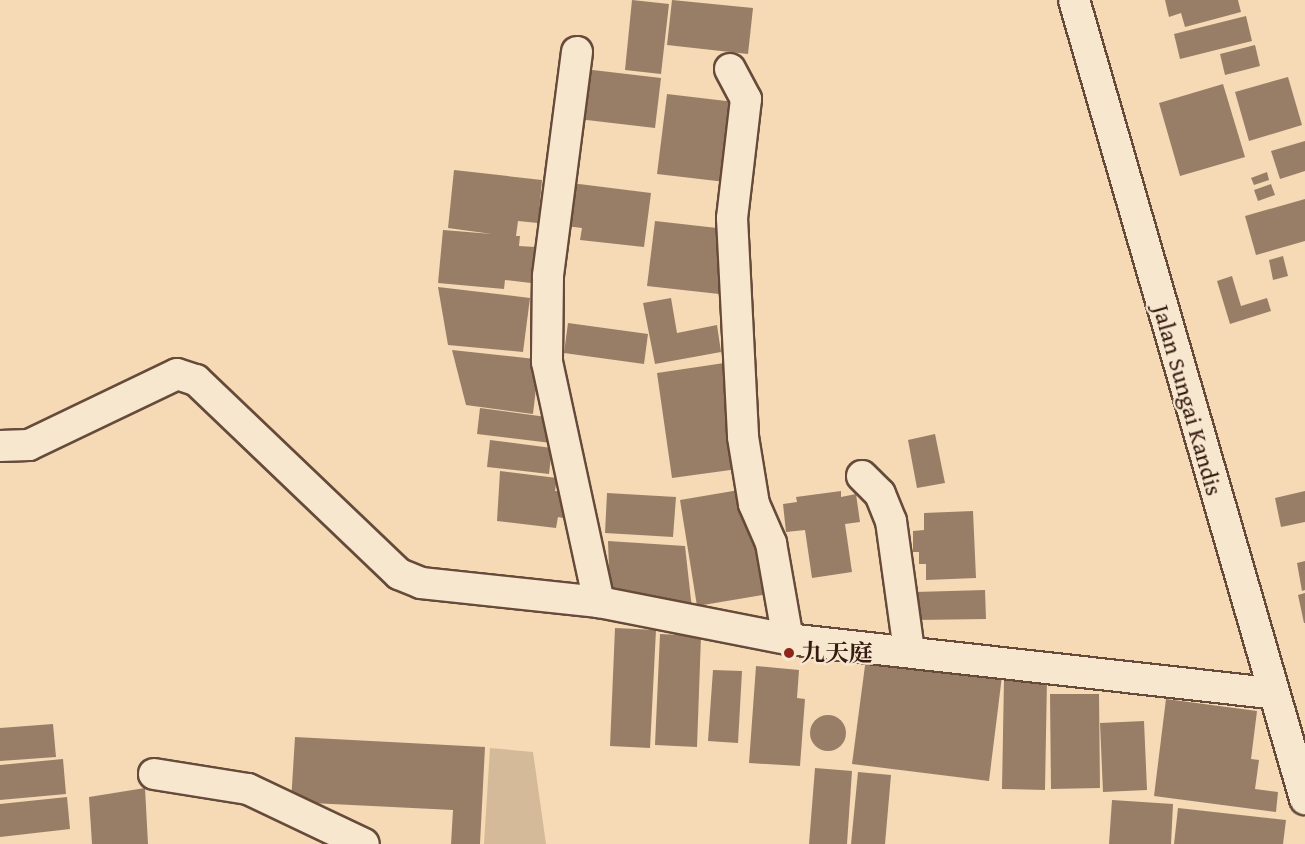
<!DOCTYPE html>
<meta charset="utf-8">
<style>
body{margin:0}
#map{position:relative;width:1305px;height:844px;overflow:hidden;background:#f5dab5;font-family:"Gentium Book Plus","Noto Serif SC",serif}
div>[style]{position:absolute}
.green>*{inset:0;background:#d5ba99}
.building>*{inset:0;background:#997e67}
.round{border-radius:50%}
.roads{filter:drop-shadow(2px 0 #664b3b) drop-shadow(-2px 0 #664b3b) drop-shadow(0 2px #664b3b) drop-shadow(0 -2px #664b3b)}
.minor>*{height:30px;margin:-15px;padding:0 15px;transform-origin:15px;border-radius:15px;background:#f8e7cf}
.dots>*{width:16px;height:16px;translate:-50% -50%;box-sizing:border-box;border:3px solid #f8e7cf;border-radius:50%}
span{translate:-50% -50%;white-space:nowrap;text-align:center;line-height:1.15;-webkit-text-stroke:4.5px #f8e7cf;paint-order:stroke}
.street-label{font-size:24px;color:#361b12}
.poi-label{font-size:24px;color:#361b12;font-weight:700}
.left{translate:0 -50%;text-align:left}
</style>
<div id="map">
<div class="green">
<i style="clip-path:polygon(490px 748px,533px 752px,546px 844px,484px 844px)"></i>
</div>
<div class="building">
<i style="clip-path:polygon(632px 0,669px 4px,661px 74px,625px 70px)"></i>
<i style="clip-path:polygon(672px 0,753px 8px,748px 54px,667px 45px)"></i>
<i style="clip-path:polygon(1165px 0,1238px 0,1241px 12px,1185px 27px,1181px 13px,1169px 17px)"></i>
<i style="clip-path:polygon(1246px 16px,1252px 41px,1180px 59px,1174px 34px)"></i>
<i style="clip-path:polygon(1255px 45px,1260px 66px,1225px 75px,1220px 54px)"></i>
<i style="clip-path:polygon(584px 69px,661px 78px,655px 128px,578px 119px)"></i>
<i style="clip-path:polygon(1288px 77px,1302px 125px,1249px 141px,1235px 92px)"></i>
<i style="clip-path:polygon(1223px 84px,1245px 157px,1180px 176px,1159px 103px)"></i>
<i style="clip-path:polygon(667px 94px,743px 103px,734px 183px,657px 174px)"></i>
<i style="clip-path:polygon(1305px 141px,1305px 171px,1280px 179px,1271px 151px)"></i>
<i style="clip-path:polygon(454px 170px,542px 180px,538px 223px,518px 221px,516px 236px,520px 236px,519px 246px,535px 247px,531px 283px,505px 280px,504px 289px,438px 283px,443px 230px,492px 234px,448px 228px)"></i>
<i style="clip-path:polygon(1267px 172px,1269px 180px,1254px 185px,1251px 178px)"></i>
<i style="clip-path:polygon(563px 182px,651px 193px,644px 247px,580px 240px,582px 228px,558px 225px)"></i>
<i style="clip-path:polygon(1271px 184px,1275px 195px,1258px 201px,1254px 190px)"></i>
<i style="clip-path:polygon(1305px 199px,1305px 241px,1256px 255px,1245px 216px)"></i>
<i style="clip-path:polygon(655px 221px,726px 229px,719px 294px,647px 286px)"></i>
<i style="clip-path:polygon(1283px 256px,1288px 276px,1273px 280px,1269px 260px)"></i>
<i style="clip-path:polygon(1232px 276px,1241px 306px,1267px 298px,1271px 311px,1230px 324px,1217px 281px)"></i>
<i style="clip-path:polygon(438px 287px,530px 298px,523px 352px,448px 345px)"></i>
<i style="clip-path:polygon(671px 298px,677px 333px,717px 325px,721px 352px,655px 364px,643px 303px)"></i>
<i style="clip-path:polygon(568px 323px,648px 334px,644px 364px,564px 353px)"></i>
<i style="clip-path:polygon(452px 350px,535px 359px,538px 371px,533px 414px,466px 405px)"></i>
<i style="clip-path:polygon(731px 362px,745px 468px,672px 478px,657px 373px)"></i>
<i style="clip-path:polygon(480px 408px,554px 418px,551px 443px,477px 434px)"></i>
<i style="clip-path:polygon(935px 434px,945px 483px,917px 488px,908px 440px)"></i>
<i style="clip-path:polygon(490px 440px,552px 448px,549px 474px,487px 467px)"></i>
<i style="clip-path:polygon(500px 471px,557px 478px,555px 491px,566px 492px,563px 518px,558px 517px,556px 528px,497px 521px)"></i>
<i style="clip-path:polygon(739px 490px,753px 506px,768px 594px,697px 606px,680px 500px)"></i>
<i style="clip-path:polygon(841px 491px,841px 497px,856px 494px,860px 522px,845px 524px,852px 572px,812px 578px,805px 530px,786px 532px,783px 504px,797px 502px,796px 497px)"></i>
<i style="clip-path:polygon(1305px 491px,1305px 522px,1281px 527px,1275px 498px)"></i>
<i style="clip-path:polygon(607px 493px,676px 497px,673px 537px,605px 533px)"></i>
<i style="clip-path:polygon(973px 511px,976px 578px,926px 580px,926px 564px,919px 564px,919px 552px,913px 552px,913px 531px,924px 530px,924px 513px)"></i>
<i style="clip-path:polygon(608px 541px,685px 546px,692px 609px,610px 596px)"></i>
<i style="clip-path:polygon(1305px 561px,1305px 590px,1302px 591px,1297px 563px)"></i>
<i style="clip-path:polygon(985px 590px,986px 619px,916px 620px,915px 592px)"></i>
<i style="clip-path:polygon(1305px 593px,1305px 623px,1304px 623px,1298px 595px)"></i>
<i style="clip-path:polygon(615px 628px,656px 630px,650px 748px,610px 746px)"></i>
<i style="clip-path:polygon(660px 634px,701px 636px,697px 747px,655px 745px)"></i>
<i style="clip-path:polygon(866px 658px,1002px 676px,989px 781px,852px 764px)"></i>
<i style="clip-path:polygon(756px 666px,799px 670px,797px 698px,805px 699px,800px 766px,749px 763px)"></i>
<i style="clip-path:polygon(713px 670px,742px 671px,738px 743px,708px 741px)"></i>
<i style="clip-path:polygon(1004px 679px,1047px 679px,1045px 790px,1002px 789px)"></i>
<i style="clip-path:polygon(1050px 694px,1099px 694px,1100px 788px,1051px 789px)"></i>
<i style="clip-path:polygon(1166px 699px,1257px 711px,1251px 759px,1259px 760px,1255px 789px,1278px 792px,1276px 812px,1154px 796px)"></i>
<i class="round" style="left:810px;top:715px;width:36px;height:36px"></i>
<i style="clip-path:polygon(1144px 721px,1147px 790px,1103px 792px,1100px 723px)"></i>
<i style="clip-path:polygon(53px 724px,56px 757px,0 761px,0 728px)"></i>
<i style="clip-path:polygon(295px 737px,485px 747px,480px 844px,451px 844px,453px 810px,291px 802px)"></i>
<i style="clip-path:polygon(63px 759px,66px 794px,0 800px,0 765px)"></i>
<i style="clip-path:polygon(815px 768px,852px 771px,847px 844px,809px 844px)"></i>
<i style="clip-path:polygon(858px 772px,891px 775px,885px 844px,851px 844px)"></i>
<i style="clip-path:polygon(145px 788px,148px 844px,92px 844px,89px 797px)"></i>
<i style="clip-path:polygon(67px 797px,70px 829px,0 837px,0 804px)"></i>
<i style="clip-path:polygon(1112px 800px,1173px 804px,1171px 844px,1109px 844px)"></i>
<i style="clip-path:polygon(1178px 808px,1286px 820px,1283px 844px,1174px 844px)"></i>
</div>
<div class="roads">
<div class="minor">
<i style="left:1074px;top:0;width:832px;rotate:73.87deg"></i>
<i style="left:577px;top:52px;width:226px;rotate:97.4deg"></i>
<i style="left:548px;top:276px;width:86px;rotate:90.7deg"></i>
<i style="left:547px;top:362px;width:246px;rotate:77.8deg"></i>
<i style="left:730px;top:69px;width:34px;rotate:62deg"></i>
<i style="left:746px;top:99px;width:120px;rotate:96.7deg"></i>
<i style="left:732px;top:218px;width:219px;rotate:87.1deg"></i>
<i style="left:743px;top:437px;width:68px;rotate:80.7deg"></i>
<i style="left:754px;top:504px;width:43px;rotate:66.4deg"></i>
<i style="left:771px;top:543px;width:97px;rotate:80deg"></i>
<i style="left:0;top:446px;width:29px;rotate:-2deg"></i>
<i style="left:29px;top:445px;width:164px;rotate:-25.6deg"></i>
<i style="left:177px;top:374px;width:20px;rotate:18deg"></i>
<i style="left:196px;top:380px;width:281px;rotate:43.7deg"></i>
<i style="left:399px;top:574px;width:24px;rotate:22deg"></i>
<i style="left:421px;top:583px;width:179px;rotate:6.1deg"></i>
<i style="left:599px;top:602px;width:193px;rotate:11.1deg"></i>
<i style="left:788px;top:639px;width:487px;rotate:6.4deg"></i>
<i style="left:862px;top:476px;width:25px;rotate:45deg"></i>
<i style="left:880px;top:494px;width:29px;rotate:68deg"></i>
<i style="left:891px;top:521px;width:130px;rotate:82.1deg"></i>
<i style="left:154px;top:774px;width:95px;rotate:9.1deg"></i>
<i style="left:248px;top:789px;width:128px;rotate:25.4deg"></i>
</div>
</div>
<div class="dots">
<i style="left:789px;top:653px;background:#8f2418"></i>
</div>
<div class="street-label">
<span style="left:1188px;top:400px;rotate:74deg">Jalan Sungai Kandis</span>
</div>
<div class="poi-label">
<span class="left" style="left:801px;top:653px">九天庭</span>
</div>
</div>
